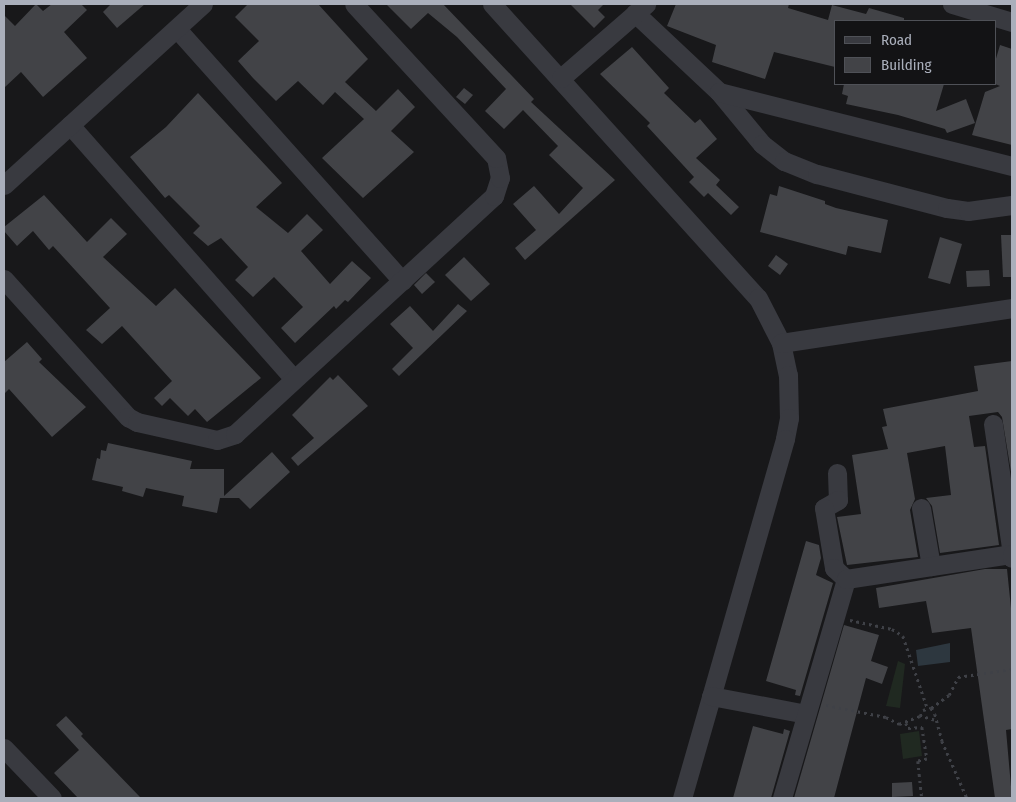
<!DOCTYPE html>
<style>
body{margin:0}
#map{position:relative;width:1016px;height:802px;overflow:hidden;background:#18181a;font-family:"Fira Sans Condensed",sans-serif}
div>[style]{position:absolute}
.green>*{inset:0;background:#202921}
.water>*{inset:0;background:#2d373f}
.building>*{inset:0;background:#424347}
.path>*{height:2.5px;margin-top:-1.25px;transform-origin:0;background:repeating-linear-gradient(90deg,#3f4147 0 2.5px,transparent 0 6.5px)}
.minor>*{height:19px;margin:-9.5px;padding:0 9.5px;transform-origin:9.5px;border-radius:9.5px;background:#393a40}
span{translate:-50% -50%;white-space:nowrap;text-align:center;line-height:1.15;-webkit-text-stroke:4.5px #131315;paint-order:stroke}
.frame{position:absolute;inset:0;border:5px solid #aaafbb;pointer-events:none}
.legend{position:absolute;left:834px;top:20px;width:162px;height:65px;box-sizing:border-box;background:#131315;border:1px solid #4f5157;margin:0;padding:6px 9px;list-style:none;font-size:15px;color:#aaafbb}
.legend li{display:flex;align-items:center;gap:10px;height:25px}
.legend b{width:25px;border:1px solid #4f5157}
</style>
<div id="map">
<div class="green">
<i style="clip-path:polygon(898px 661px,905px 664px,900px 708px,886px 706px)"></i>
<i style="clip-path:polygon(919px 731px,922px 756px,903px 759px,900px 734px)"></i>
</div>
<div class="water">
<i style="clip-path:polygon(950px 643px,950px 662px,918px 666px,916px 650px)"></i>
</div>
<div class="building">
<i style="clip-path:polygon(36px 4px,43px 11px,52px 4px,81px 4px,87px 10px,64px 32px,87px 58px,43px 97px,21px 72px,4px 88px,4px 15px,15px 26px)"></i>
<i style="clip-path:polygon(111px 4px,145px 4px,117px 28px,103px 12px)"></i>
<i style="clip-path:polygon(248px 4px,318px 4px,368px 59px,345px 82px,376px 111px,398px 89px,415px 107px,391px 131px,414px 152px,363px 198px,322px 158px,364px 119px,335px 92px,323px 105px,298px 81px,276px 101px,253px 78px,238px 61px,259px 41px,235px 17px)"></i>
<i style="clip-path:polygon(386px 4px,443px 4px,534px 99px,531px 102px,615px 180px,525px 260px,515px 248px,536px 230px,513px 204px,534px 186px,559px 214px,583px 188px,549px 155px,558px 146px,523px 110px,504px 129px,485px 111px,506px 89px,457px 37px,428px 13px,411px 29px)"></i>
<i style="clip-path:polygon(570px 4px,604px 4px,598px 10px,605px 17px,594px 28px)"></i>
<i style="clip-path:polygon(676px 4px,789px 4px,788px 8px,828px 20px,832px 5px,866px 14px,869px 8px,904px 18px,904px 21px,834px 21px,835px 67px,774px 52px,765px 79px,712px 62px,716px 45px,667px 26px)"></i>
<i style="clip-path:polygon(1000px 45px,1012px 49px,1012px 145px,972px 135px,985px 92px,1000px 86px,995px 84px,995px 62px)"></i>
<i style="clip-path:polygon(632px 47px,669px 88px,664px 93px,695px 123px,700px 119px,717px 139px,696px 158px,720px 180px,716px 185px,739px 207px,731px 215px,708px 193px,704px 197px,689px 182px,694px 177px,647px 126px,650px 123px,600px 74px)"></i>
<i style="clip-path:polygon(844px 84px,944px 84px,936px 111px,966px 99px,975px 123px,947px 133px,945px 129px,898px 115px,846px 104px,848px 96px,842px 94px)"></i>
<i style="clip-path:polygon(464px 88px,473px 95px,465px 104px,456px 97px)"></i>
<i style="clip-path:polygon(198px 93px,282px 183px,256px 207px,288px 233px,307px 214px,323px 230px,301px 251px,330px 284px,352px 261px,371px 278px,348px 302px,345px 300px,336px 309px,334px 306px,295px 343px,281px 328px,303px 307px,274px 277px,253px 297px,235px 280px,248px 267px,221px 238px,208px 246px,193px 233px,200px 226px,169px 195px,165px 198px,130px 157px,166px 127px)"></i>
<i style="clip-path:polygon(779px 186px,825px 201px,825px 204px,836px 208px,888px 220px,881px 253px,848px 246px,846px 255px,760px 232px,770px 194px,777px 196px)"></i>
<i style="clip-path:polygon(44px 195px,87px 242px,111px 218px,127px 234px,103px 257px,156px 306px,175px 288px,261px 378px,207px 422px,195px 409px,188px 416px,170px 398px,162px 406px,154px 398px,172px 381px,122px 326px,102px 344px,86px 330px,110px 308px,53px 246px,49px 250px,33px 231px,17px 246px,4px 231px,4px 227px)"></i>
<i style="clip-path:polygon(1001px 235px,1012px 235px,1012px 277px,1003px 277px)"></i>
<i style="clip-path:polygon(940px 237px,962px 244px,950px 284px,928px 278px)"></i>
<i style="clip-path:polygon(776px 255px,788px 264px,780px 275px,768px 266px)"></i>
<i style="clip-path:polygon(464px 257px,490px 284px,471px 301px,445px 275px)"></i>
<i style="clip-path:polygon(989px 270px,990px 286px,967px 287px,966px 271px)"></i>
<i style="clip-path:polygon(426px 273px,435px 282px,422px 294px,414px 285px)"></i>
<i style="clip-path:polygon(458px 304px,467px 311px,399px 376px,392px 369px,413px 348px,390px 324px,410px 306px,433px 331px)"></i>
<i style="clip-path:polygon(27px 342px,42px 359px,39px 362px,86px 407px,52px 437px,9px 389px,4px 394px,4px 362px)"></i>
<i style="clip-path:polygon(1012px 361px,1012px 478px,1002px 417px,998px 412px,969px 416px,974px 447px,985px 446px,999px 545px,940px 553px,932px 506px,926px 498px,951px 495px,945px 446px,907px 453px,915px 499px,910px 510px,918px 557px,847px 565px,837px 517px,861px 514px,852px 455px,888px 449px,882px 427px,887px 426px,883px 409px,978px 391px,974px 366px)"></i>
<i style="clip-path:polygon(338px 375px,368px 406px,298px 466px,291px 458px,314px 438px,292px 415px,330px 377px,333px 380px)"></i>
<i style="clip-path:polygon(108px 443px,192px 461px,190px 469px,224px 469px,224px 496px,272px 452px,290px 472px,250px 509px,239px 498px,220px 498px,217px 513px,182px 506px,184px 496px,146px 488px,143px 497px,122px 491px,123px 487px,92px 480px,97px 458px,100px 459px,101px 450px,106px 451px)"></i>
<i style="clip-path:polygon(806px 541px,819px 545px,821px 558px,816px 575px,833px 583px,800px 696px,795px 695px,796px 690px,766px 681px)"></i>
<i style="clip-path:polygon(985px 569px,1007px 569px,1012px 618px,1012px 729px,1006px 730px,1012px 798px,995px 798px,971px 628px,932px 633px,926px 601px,879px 608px,876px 588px)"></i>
<i style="clip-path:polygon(844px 625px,879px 635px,871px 661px,888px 667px,882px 684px,866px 678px,834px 798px,794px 798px)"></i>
<i style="clip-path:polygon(66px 716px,83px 734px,81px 736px,141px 798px,78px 798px,54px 773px,79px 750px,56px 725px)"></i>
<i style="clip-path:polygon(753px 726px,783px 734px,784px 729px,790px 731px,771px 798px,733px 798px)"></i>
<i style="clip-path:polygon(912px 782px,913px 796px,892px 797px,892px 783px)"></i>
</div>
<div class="path">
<i style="left:850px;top:620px;width:43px;rotate:12.1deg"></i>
<i style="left:892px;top:629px;width:13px;rotate:32deg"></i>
<i style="left:903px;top:636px;width:75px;rotate:71.3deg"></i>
<i style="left:826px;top:705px;width:61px;rotate:11.3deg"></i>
<i style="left:886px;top:717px;width:15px;rotate:28deg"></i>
<i style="left:899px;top:724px;width:22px;rotate:-21deg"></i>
<i style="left:931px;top:708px;width:22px;rotate:-36deg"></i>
<i style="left:949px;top:695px;width:20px;rotate:-63deg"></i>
<i style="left:958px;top:677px;width:55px;rotate:-8.4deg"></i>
<i style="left:934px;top:720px;width:15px;rotate:-164deg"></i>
<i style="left:920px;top:716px;width:7px;rotate:-63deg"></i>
<i style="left:923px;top:710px;width:8px;rotate:-14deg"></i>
<i style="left:931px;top:708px;width:7px;rotate:56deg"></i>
<i style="left:935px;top:714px;width:28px;rotate:75deg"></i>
<i style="left:942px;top:741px;width:62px;rotate:66.3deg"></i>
<i style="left:906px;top:723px;width:5px;rotate:68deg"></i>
<i style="left:908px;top:728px;width:14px;rotate:-4deg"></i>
<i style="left:922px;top:727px;width:32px;rotate:81deg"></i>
<i style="left:927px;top:759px;width:9px;rotate:167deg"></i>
<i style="left:918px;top:761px;width:37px;rotate:84deg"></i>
</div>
<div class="minor">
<i style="left:492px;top:4px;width:396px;rotate:47.9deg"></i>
<i style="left:758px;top:298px;width:51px;rotate:62.9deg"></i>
<i style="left:781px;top:343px;width:33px;rotate:78deg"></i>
<i style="left:788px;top:375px;width:43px;rotate:88.7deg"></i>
<i style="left:789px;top:418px;width:21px;rotate:101deg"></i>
<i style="left:785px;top:439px;width:373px;rotate:106deg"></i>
<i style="left:952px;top:4px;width:63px;rotate:16.7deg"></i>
<i style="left:635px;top:13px;width:115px;rotate:43.2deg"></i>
<i style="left:719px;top:92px;width:67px;rotate:50.4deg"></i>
<i style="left:762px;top:144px;width:28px;rotate:38deg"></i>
<i style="left:784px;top:161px;width:35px;rotate:22deg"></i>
<i style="left:817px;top:174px;width:134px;rotate:14.7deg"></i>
<i style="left:947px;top:208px;width:21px;rotate:8deg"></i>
<i style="left:968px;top:211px;width:44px;rotate:-7.8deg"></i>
<i style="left:177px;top:29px;width:338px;rotate:48.2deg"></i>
<i style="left:561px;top:78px;width:113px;rotate:-41deg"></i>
<i style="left:719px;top:92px;width:302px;rotate:14.2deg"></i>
<i style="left:70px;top:125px;width:337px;rotate:48.6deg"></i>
<i style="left:4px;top:185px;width:269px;rotate:-42.3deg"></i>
<i style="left:4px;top:279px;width:186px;rotate:48.1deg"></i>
<i style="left:128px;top:417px;width:10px;rotate:29deg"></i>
<i style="left:137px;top:422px;width:82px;rotate:12.7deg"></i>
<i style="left:217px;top:440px;width:19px;rotate:-18deg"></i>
<i style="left:235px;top:434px;width:352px;rotate:-42.6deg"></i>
<i style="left:494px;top:196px;width:19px;rotate:-72deg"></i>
<i style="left:500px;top:178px;width:20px;rotate:-101deg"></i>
<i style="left:496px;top:158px;width:209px;rotate:-132.7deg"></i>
<i style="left:781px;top:343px;width:234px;rotate:-8.6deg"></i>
<i style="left:993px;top:424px;width:131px;rotate:81.7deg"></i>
<i style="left:837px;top:473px;width:27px;rotate:88deg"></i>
<i style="left:838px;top:500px;width:16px;rotate:150deg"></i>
<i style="left:824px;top:508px;width:61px;rotate:80.5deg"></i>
<i style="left:834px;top:568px;width:16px;rotate:43deg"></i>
<i style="left:921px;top:508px;width:59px;rotate:80.2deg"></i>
<i style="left:711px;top:696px;width:97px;rotate:10.7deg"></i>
<i style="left:4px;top:748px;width:69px;rotate:46.2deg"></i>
<i style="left:782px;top:798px;width:228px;rotate:-73.7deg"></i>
<i style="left:846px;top:579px;width:168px;rotate:-8.6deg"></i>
<i style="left:1012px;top:554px;width:4px;rotate:90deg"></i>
</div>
<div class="frame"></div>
<ul class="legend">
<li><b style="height:6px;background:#393a40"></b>Road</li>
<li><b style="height:14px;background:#424347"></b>Building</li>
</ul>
</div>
